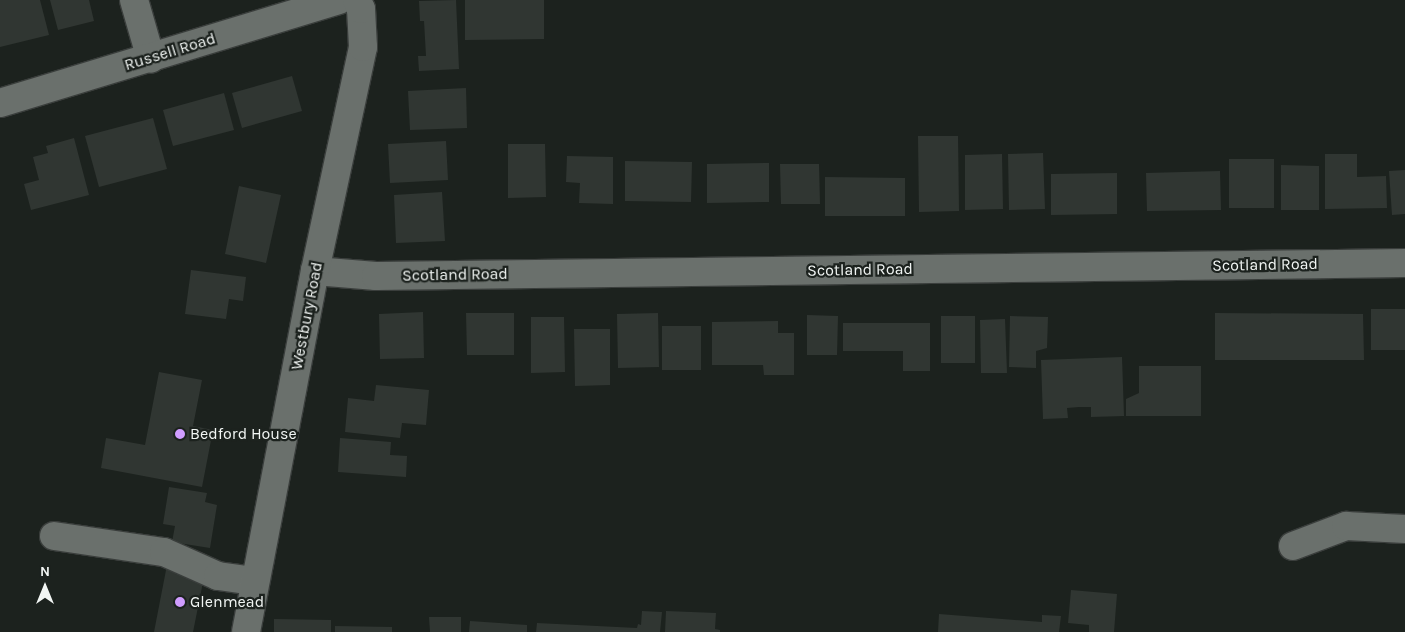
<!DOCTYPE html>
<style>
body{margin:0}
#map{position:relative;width:1405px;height:632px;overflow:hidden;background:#1c221e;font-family:Karla,sans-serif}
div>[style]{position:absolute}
.building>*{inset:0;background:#303632}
.roads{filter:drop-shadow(1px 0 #3a3e3c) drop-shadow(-1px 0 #3a3e3c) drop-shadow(0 1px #3a3e3c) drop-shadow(0 -1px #3a3e3c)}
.minor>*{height:28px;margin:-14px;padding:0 14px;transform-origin:14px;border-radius:14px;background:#6a706c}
.dots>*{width:14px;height:14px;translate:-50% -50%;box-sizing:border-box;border:2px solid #1c221e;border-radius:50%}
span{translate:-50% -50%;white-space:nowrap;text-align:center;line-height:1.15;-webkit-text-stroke:4.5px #1c221e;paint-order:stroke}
.street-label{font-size:16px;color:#f1f5f3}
.poi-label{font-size:16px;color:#f1f5f3}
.left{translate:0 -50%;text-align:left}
.north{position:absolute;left:20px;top:562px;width:50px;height:50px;-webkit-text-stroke:4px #1c221e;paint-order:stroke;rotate:0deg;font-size:14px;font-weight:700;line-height:20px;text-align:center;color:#f1f5f3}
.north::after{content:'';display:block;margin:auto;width:18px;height:22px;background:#f1f5f3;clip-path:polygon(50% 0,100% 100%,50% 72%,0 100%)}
</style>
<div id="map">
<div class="building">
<i style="clip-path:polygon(0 0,40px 0,49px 35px,0 47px)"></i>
<i style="clip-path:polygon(50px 0,89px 0,94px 21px,58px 30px)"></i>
<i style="clip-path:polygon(456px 0,459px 69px,419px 71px,418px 56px,426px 56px,424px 21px,420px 21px,419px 1px)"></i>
<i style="clip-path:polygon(465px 0,544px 0,544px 39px,465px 40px)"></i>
<i style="clip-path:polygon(292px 76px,302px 111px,242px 128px,232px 93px)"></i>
<i style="clip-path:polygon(466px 88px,467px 128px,410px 130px,408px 91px)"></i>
<i style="clip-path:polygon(224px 93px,234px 130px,173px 146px,163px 110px)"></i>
<i style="clip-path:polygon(153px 118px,167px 169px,99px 187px,85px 136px)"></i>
<i style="clip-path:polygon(918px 136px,958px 136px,959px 211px,919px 212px)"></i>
<i style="clip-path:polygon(74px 138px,89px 195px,31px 210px,24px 184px,39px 180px,33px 157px,48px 153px,46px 146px)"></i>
<i style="clip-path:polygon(446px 141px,448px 180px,390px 183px,388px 144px)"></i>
<i style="clip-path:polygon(508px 144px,545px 144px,546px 197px,508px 198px)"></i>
<i style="clip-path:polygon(1043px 153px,1045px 209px,1009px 210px,1008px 154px)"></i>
<i style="clip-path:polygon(1002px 154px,1003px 209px,965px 210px,965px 155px)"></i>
<i style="clip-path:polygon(1325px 154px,1357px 154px,1357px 177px,1386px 176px,1387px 208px,1325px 209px)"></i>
<i style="clip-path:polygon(567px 156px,613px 157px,613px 204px,579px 203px,580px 183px,566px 182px)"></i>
<i style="clip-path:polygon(1229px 159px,1274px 159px,1274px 208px,1229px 208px)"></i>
<i style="clip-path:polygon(625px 161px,692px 162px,691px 202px,625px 201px)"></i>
<i style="clip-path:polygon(769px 163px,769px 202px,707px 203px,707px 164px)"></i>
<i style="clip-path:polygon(780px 164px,819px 164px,820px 204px,781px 204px)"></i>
<i style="clip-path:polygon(1281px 165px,1319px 166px,1319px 210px,1281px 210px)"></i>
<i style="clip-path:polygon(1405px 170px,1405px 214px,1392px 215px,1389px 171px)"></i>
<i style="clip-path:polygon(1220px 171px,1221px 210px,1147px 211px,1146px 173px)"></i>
<i style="clip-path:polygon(1117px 173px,1117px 214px,1051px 215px,1051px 174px)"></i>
<i style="clip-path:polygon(825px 177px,905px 178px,905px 216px,825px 216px)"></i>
<i style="clip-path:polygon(239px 186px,281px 195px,266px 263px,225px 254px)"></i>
<i style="clip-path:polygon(442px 192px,445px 241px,396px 243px,394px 195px)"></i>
<i style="clip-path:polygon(191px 270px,246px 277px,243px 301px,229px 299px,226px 319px,185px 314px)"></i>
<i style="clip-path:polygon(1371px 309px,1405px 309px,1405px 350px,1371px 350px)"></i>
<i style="clip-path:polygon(423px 312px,424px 358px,380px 359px,379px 314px)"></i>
<i style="clip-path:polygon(466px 313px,514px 313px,514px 355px,467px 355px)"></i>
<i style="clip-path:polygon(658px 313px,659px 367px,618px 368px,617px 314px)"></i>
<i style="clip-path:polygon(1215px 313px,1363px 314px,1364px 360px,1215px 360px)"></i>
<i style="clip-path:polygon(807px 315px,838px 316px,837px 355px,807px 355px)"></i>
<i style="clip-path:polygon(941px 316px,975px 316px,975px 363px,941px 363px)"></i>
<i style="clip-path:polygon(1010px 316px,1048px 317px,1047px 348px,1036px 351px,1036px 368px,1009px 367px)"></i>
<i style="clip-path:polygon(531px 317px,564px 317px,565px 372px,531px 373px)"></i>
<i style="clip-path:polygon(1005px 319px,1007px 373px,981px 373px,980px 320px)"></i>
<i style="clip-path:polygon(778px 321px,778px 333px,794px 333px,794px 375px,764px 375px,763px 365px,712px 365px,712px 322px)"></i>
<i style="clip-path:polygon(843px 323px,930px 323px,930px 371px,903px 371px,903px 351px,843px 351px)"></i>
<i style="clip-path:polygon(662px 326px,701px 326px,701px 370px,662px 370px)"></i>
<i style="clip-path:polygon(574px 329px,610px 329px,610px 385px,575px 386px)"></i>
<i style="clip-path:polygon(1122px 357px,1124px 416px,1091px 417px,1091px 407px,1079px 407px,1067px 408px,1068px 418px,1043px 419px,1041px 360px)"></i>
<i style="clip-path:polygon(1139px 366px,1201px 366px,1201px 416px,1126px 416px,1126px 399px,1139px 393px)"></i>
<i style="clip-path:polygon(159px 372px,202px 380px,193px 426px,213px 430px,202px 487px,101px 468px,106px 438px,145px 445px)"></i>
<i style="clip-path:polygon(376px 385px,429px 390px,426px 425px,402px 423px,400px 438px,345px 432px,348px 398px,374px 401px)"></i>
<i style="clip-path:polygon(340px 438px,391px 442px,390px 455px,407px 456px,406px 477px,338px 472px)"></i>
<i style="clip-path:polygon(169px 487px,207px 493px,205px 502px,217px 505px,210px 548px,172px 542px,175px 526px,163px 524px)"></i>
<i style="clip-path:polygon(167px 565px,205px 572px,193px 632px,154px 632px)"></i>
<i style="clip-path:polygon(1071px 590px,1117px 594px,1114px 632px,1089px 632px,1089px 625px,1068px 623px)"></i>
<i style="clip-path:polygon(642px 611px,662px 612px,660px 632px,536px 632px,537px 623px,637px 628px,638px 624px,641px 625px)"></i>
<i style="clip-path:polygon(666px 611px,716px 613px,715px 629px,720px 630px,720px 632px,665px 632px)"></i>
<i style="clip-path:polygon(939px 614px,1042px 622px,1042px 615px,1061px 616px,1059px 632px,938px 632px)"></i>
<i style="clip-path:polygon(429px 617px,461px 617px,461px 632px,430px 632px)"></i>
<i style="clip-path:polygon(274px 619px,331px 620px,331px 632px,274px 632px)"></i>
<i style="clip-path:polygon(470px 621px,527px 625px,527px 632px,469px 632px)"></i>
<i style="clip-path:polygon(335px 626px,392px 627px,392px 632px,335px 632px)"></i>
</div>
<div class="roads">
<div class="minor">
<i style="left:134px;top:0;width:61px;rotate:73.9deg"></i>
<i style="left:0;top:103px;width:354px;rotate:-16.9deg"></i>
<i style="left:315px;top:271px;width:61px;rotate:4.7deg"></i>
<i style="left:376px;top:276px;width:1029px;rotate:-0.72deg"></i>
<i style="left:54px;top:536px;width:111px;rotate:8.3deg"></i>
<i style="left:164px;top:552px;width:59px;rotate:24deg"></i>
<i style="left:218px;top:576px;width:37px;rotate:8deg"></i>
<i style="left:1293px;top:546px;width:57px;rotate:-20.7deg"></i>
<i style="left:1346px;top:526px;width:59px;rotate:2.9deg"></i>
<i style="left:246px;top:632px;width:368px;rotate:-79.2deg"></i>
<i style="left:315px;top:271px;width:229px;rotate:-77.9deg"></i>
<i style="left:363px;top:47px;width:38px;rotate:-93deg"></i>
<i style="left:361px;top:9px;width:10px;rotate:-114deg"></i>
</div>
</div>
<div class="dots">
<i style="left:180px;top:434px;background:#d09dff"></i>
<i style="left:180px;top:602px;background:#d09dff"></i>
</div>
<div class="street-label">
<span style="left:170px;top:52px;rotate:-17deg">Russell Road</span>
<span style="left:1265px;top:265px;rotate:-1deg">Scotland Road</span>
<span style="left:860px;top:270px;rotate:-1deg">Scotland Road</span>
<span style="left:455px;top:275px;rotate:-1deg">Scotland Road</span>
<span style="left:307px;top:316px;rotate:-79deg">Westbury Road</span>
</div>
<div class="poi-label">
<span class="left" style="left:190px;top:434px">Bedford House</span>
<span class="left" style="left:190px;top:602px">Glenmead</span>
</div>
<div class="north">N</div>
</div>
